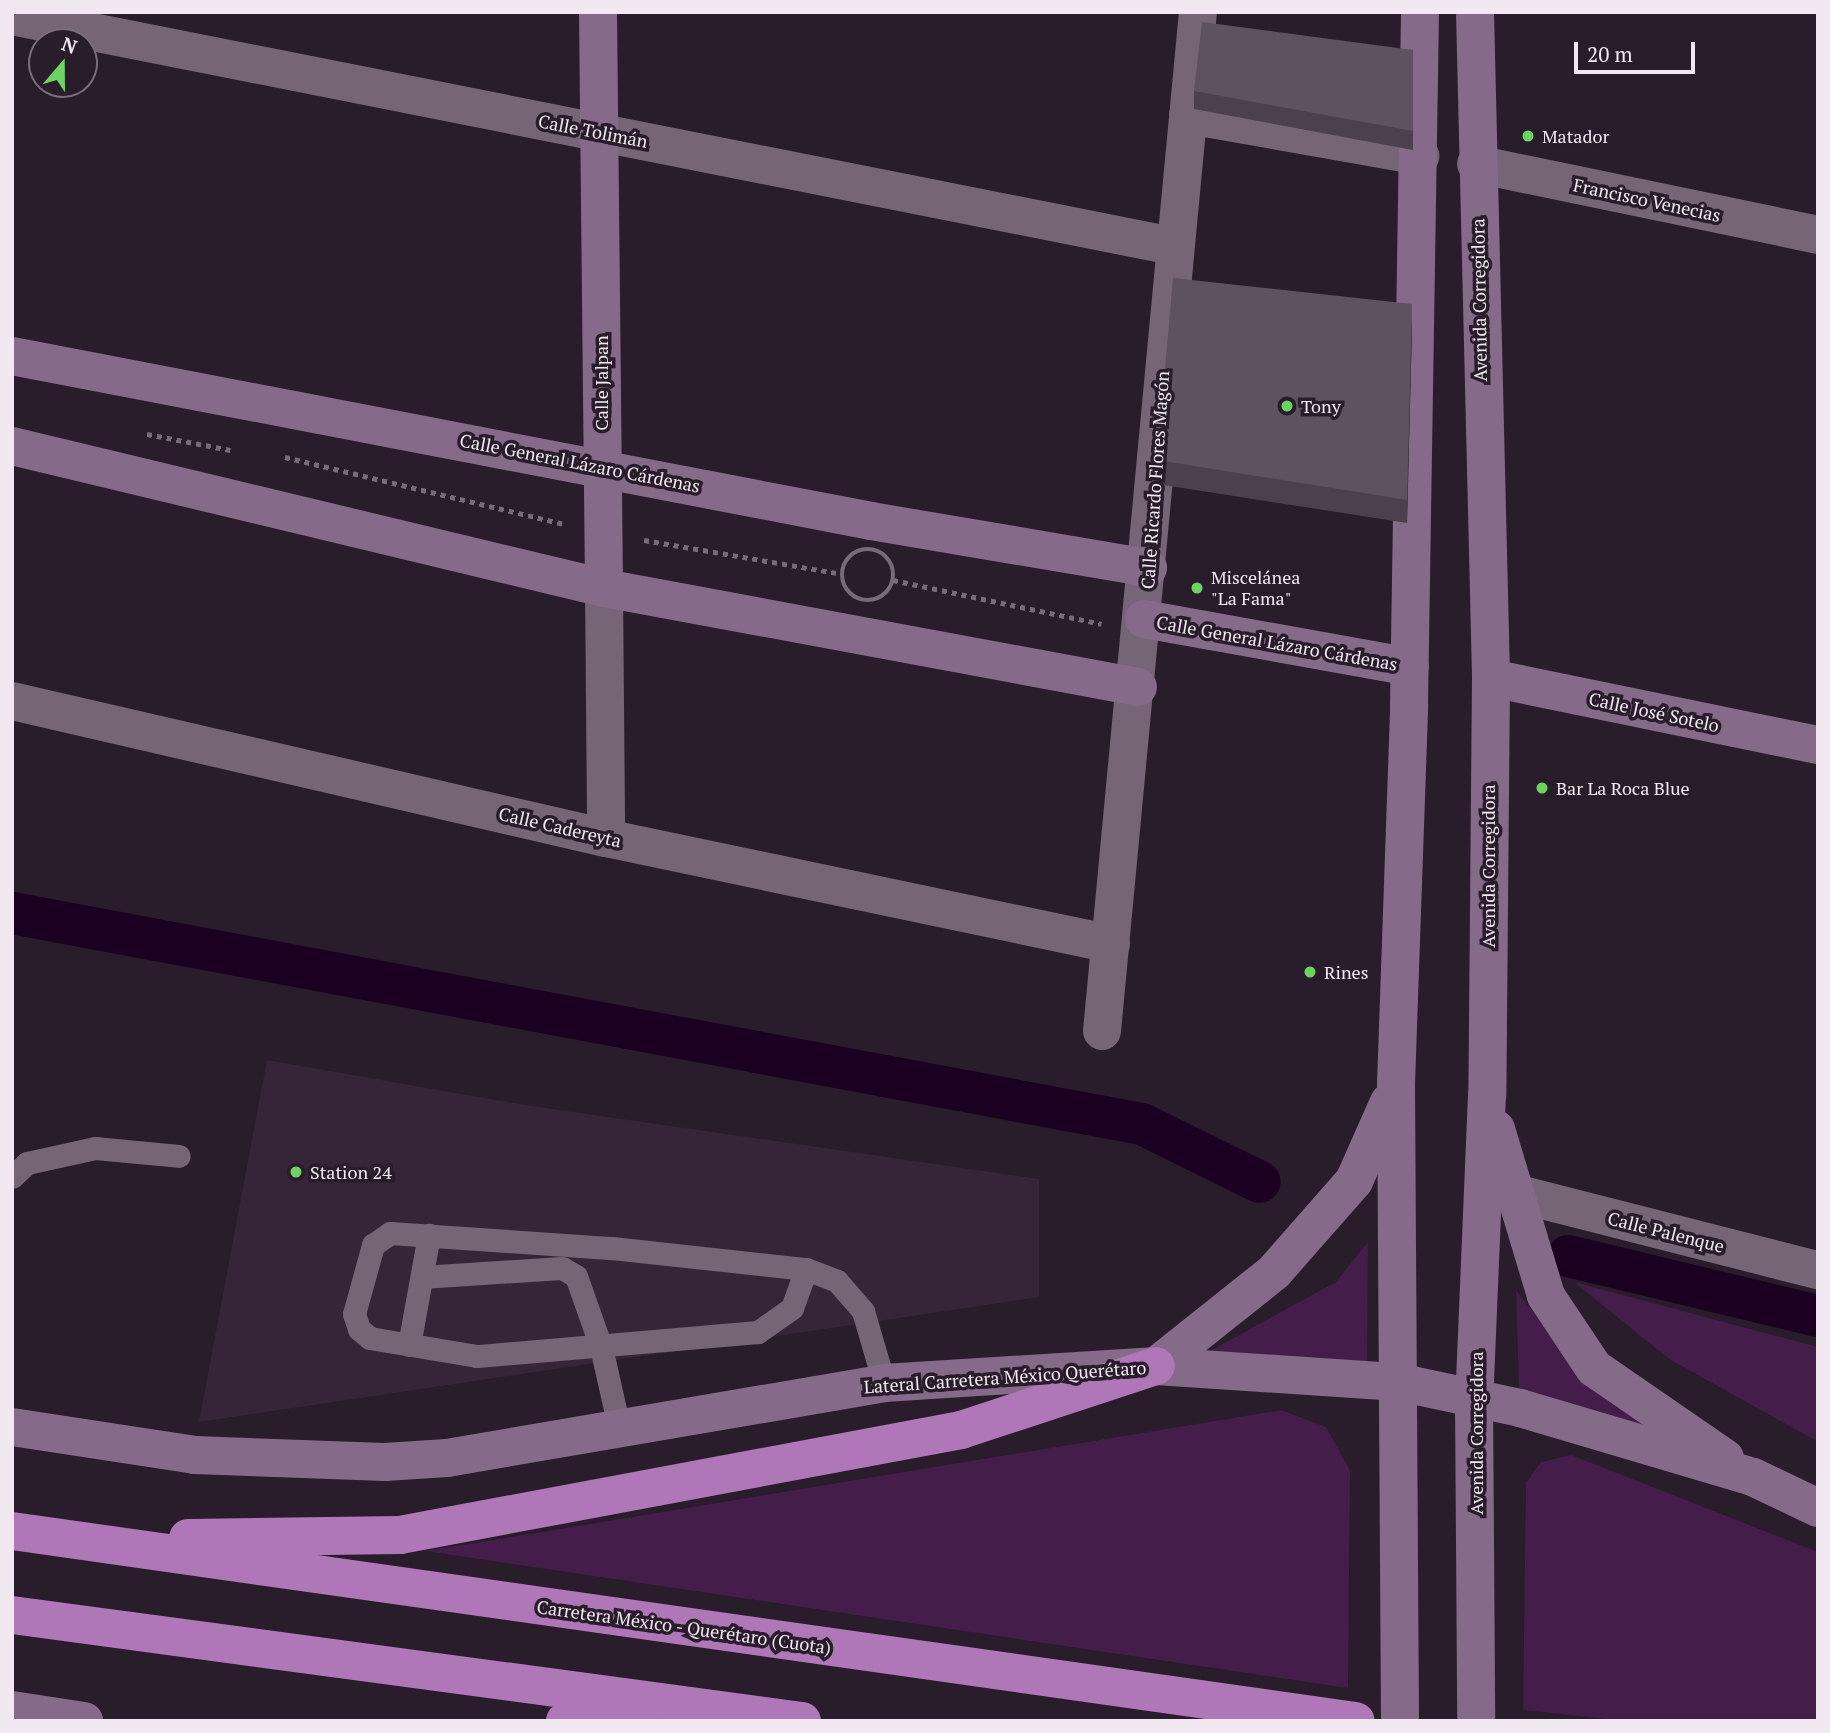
<!DOCTYPE html>
<meta charset="utf-8">
<style>
body{margin:0}
#map{position:relative;width:1830px;height:1733px;overflow:hidden;background:#291c2b;font-family:"PT Serif",serif}
div>[style]{position:absolute}
.built>*{inset:0;background:#362538}
.green>*{inset:0;background:#441d4a}
.canal>*{height:42px;margin:-21px;padding:0 21px;transform-origin:21px;border-radius:21px;background:#1c0022}
.path>*{height:4.5px;margin-top:-2.25px;transform-origin:0;background:repeating-linear-gradient(90deg,#776b78 0 5px,transparent 0 10px)}
.path>.ring{margin:-2.25px;padding:0;box-sizing:content-box;background:none;border:4.5px solid #776b78;border-radius:50%}
.lane>*{height:23px;margin:-11.5px;padding:0 11.5px;transform-origin:11.5px;border-radius:11.5px;background:#756577}
.street>*{height:38px;margin:-19px;padding:0 19px;transform-origin:19px;border-radius:19px;background:#756577}
.secondary>*{height:38px;margin:-19px;padding:0 19px;transform-origin:19px;border-radius:19px;background:#866a8a}
.highway>*{height:38px;margin:-19px;padding:0 19px;transform-origin:19px;border-radius:19px;background:#af76b8}
.wall>*{inset:0;background:#4c404e}
.shaded-wall>*{inset:0;background:#372a39}
.building>*{inset:0;background:#5e5260}
.dots>*{width:19px;height:19px;translate:-50% -50%;box-sizing:border-box;border:4px solid #291c2b;border-radius:50%}
span{translate:-50% -50%;white-space:nowrap;text-align:center;line-height:1.15;-webkit-text-stroke:7px #291c2b;paint-order:stroke}
.street-label{font-size:18px;color:#f1e8f2}
.poi-label{font-size:18px;color:#f1e8f2}
.left{translate:0 -50%;text-align:left}
.frame{position:absolute;inset:0;border:14px solid #f1e8f2;pointer-events:none}
.north{position:absolute;left:28px;top:28px;width:70px;height:70px;box-sizing:border-box;background:#291c2b;border:2px solid #796e7b;border-radius:50%;rotate:20deg;font-size:19px;font-weight:700;line-height:28px;text-align:center;color:#f1e8f2}
.north::after{content:'';display:block;margin:auto;width:24px;height:32px;background:#6cd362;clip-path:polygon(50% 0,100% 100%,50% 72%,0 100%)}
.scale{position:absolute;left:1574px;top:42px;width:121px;height:32px;box-sizing:border-box;border:4px solid #f1e8f2;border-top:0;padding-left:9px;font-size:21px;line-height:24px;white-space:nowrap;color:#f1e8f2;-webkit-text-stroke:5px #291c2b;paint-order:stroke}
</style>
<div id="map">
<div class="built">
<i style="clip-path:polygon(267px 1060px,525px 1105px,1039px 1179px,1039px 1297px,199px 1422px)"></i>
</div>
<div class="green">
<i style="clip-path:polygon(1368px 1242px,1367px 1366px,1208px 1352px,1336px 1282px)"></i>
<i style="clip-path:polygon(1574px 1282px,1818px 1347px,1818px 1442px,1669px 1359px)"></i>
<i style="clip-path:polygon(1516px 1290px,1558px 1345px,1670px 1443px,1519px 1390px)"></i>
<i style="clip-path:polygon(1281px 1410px,1326px 1427px,1350px 1470px,1348px 1688px,426px 1551px)"></i>
<i style="clip-path:polygon(1571px 1455px,1818px 1552px,1818px 1721px,1624px 1721px,1523px 1710px,1526px 1483px,1541px 1462px)"></i>
</div>
<div class="canal">
<i style="left:12px;top:913px;width:1150px;rotate:10.58deg"></i>
<i style="left:1142px;top:1124px;width:131px;rotate:26.2deg"></i>
<i style="left:1568px;top:1256px;width:257px;rotate:13.5deg"></i>
</div>
<div class="path">
<i style="left:147px;top:434px;width:85px;rotate:10.9deg"></i>
<i style="left:285px;top:457px;width:287px;rotate:13.5deg"></i>
<i style="left:644px;top:540px;width:201px;rotate:9.7deg"></i>
<i class="ring" style="left:842px;top:549px;width:47.5px;height:47.5px"></i>
<i style="left:893px;top:580px;width:213px;rotate:11.9deg"></i>
</div>
<div class="lane">
<i style="left:12px;top:1177px;width:21px;rotate:-43deg"></i>
<i style="left:27px;top:1163px;width:70px;rotate:-12.4deg"></i>
<i style="left:95px;top:1148px;width:84px;rotate:5.4deg"></i>
<i style="left:806px;top:1269px;width:41px;rotate:109.7deg"></i>
<i style="left:792px;top:1308px;width:42px;rotate:144.8deg"></i>
<i style="left:758px;top:1332px;width:282px;rotate:175.1deg"></i>
<i style="left:477px;top:1356px;width:109px;rotate:-170.5deg"></i>
<i style="left:370px;top:1338px;width:14px;rotate:-141deg"></i>
<i style="left:359px;top:1329px;width:16px;rotate:-108deg"></i>
<i style="left:354px;top:1314px;width:72px;rotate:-74.6deg"></i>
<i style="left:373px;top:1245px;width:21px;rotate:-35deg"></i>
<i style="left:390px;top:1233px;width:223px;rotate:3.9deg"></i>
<i style="left:612px;top:1248px;width:195px;rotate:6.2deg"></i>
<i style="left:806px;top:1269px;width:33px;rotate:21deg"></i>
<i style="left:837px;top:1281px;width:40px;rotate:49deg"></i>
<i style="left:863px;top:1311px;width:75px;rotate:73.7deg"></i>
<i style="left:422px;top:1277px;width:140px;rotate:-3.7deg"></i>
<i style="left:562px;top:1268px;width:16px;rotate:30deg"></i>
<i style="left:576px;top:1276px;width:75px;rotate:70.6deg"></i>
<i style="left:601px;top:1347px;width:82px;rotate:77.3deg"></i>
<i style="left:409px;top:1345px;width:112px;rotate:-79.7deg"></i>
</div>
<div class="street">
<i style="left:12px;top:16px;width:1184px;rotate:11.21deg"></i>
<i style="left:1188px;top:115px;width:236px;rotate:10deg"></i>
<i style="left:1476px;top:164px;width:349px;rotate:11.7deg"></i>
<i style="left:604px;top:588px;width:250px;rotate:89.5deg"></i>
<i style="left:12px;top:701px;width:610px;rotate:12.99deg"></i>
<i style="left:606px;top:838px;width:516px;rotate:11.85deg"></i>
<i style="left:1102px;top:1031px;width:1024px;rotate:-84.62deg"></i>
<i style="left:1515px;top:1193px;width:313px;rotate:14.3deg"></i>
</div>
<div class="secondary">
<i style="left:598px;top:12px;width:576px;rotate:89.4deg"></i>
<i style="left:1475px;top:12px;width:666px;rotate:88.62deg"></i>
<i style="left:1491px;top:678px;width:417px;rotate:90.5deg"></i>
<i style="left:1487px;top:1095px;width:305px;rotate:92.4deg"></i>
<i style="left:1474px;top:1400px;width:321px;rotate:89.6deg"></i>
<i style="left:12px;top:356px;width:875px;rotate:10.87deg"></i>
<i style="left:871px;top:521px;width:281px;rotate:9.6deg"></i>
<i style="left:12px;top:446px;width:609px;rotate:13.49deg"></i>
<i style="left:604px;top:588px;width:543px;rotate:10.5deg"></i>
<i style="left:1144px;top:619px;width:270px;rotate:10.2deg"></i>
<i style="left:1491px;top:678px;width:334px;rotate:11.6deg"></i>
<i style="left:1496px;top:1129px;width:174px;rotate:73.3deg"></i>
<i style="left:1546px;top:1296px;width:87px;rotate:56.3deg"></i>
<i style="left:1594px;top:1368px;width:159px;rotate:34.5deg"></i>
<i style="left:1156px;top:1366px;width:151px;rotate:-38.5deg"></i>
<i style="left:1274px;top:1272px;width:121px;rotate:-48.7deg"></i>
<i style="left:1354px;top:1181px;width:86px;rotate:-66.1deg"></i>
<i style="left:12px;top:1427px;width:184px;rotate:8.7deg"></i>
<i style="left:194px;top:1455px;width:191px;rotate:2.1deg"></i>
<i style="left:385px;top:1462px;width:62px;rotate:-3.7deg"></i>
<i style="left:447px;top:1458px;width:443px;rotate:-9.7deg"></i>
<i style="left:884px;top:1383px;width:273px;rotate:-3.6deg"></i>
<i style="left:1156px;top:1366px;width:243px;rotate:3.8deg"></i>
<i style="left:1398px;top:1382px;width:125px;rotate:12deg"></i>
<i style="left:1520px;top:1408px;width:243px;rotate:16.5deg"></i>
<i style="left:1753px;top:1477px;width:72px;rotate:25.5deg"></i>
<i style="left:12px;top:1710px;width:73px;rotate:8.7deg"></i>
<i style="left:1400px;top:1721px;width:637px;rotate:-90.36deg"></i>
<i style="left:1396px;top:1084px;width:379px;rotate:-88deg"></i>
<i style="left:1409px;top:705px;width:693px;rotate:-89.09deg"></i>
</div>
<div class="highway">
<i style="left:12px;top:1531px;width:1357px;rotate:8.05deg"></i>
<i style="left:188px;top:1538px;width:212px;rotate:-0.8deg"></i>
<i style="left:400px;top:1535px;width:571px;rotate:-10.6deg"></i>
<i style="left:961px;top:1430px;width:205px;rotate:-18.2deg"></i>
<i style="left:12px;top:1615px;width:797px;rotate:7.64deg"></i>
<i style="left:565px;top:1721px;width:79px;rotate:-8deg"></i>
</div>
<div class="wall">
<i style="clip-path:polygon(1413px 50px,1413px 150px,1194px 109px,1194px 91px)"></i>
<i style="clip-path:polygon(1412px 327px,1407px 523px,1157px 484px,1157px 460px)"></i>
</div>
<div class="shaded-wall">
<i style="clip-path:polygon(1412px 304px,1412px 327px,1407px 523px,1407px 500px)"></i>
</div>
<div class="building">
<i style="clip-path:polygon(1202px 22px,1413px 50px,1413px 131px,1194px 91px)"></i>
<i style="clip-path:polygon(1173px 278px,1412px 304px,1407px 500px,1157px 460px)"></i>
</div>
<div class="dots">
<i style="left:1528px;top:136px;background:#6cd362"></i>
<i style="left:1287px;top:406px;background:#6cd362"></i>
<i style="left:1197px;top:588px;background:#6cd362"></i>
<i style="left:1542px;top:788px;background:#6cd362"></i>
<i style="left:1310px;top:972px;background:#6cd362"></i>
<i style="left:296px;top:1172px;background:#6cd362"></i>
</div>
<div class="street-label">
<span style="left:593px;top:131px;rotate:11deg">Calle Tolimán</span>
<span style="left:1647px;top:200px;rotate:12deg">Francisco Venecias</span>
<span style="left:1479px;top:300px;rotate:-91deg">Avenida Corregidora</span>
<span style="left:601px;top:383px;rotate:-90deg">Calle Jalpan</span>
<span style="left:580px;top:463px;rotate:11deg">Calle General Lázaro Cárdenas</span>
<span style="left:1155px;top:480px;rotate:-86deg">Calle Ricardo Flores Magón</span>
<span style="left:1277px;top:643px;rotate:10deg">Calle General Lázaro Cárdenas</span>
<span style="left:1654px;top:712px;rotate:12deg">Calle José Sotelo</span>
<span style="left:560px;top:827px;rotate:13deg">Calle Cadereyta</span>
<span style="left:1488px;top:866px;rotate:-90deg">Avenida Corregidora</span>
<span style="left:1666px;top:1232px;rotate:14deg">Calle Palenque</span>
<span style="left:1005px;top:1377px;rotate:-4deg">Lateral Carretera México Querétaro</span>
<span style="left:1476px;top:1433px;rotate:-90deg">Avenida Corregidora</span>
<span style="left:684px;top:1627px;rotate:8deg">Carretera México - Querétaro (Cuota)</span>
</div>
<div class="poi-label">
<span class="left" style="left:1542px;top:136px">Matador</span>
<span class="left" style="left:1301px;top:406px">Tony</span>
<span class="left" style="left:1211px;top:588px">Miscelánea<br>"La Fama"</span>
<span class="left" style="left:1556px;top:788px">Bar La Roca Blue</span>
<span class="left" style="left:1324px;top:972px">Rines</span>
<span class="left" style="left:310px;top:1172px">Station 24</span>
</div>
<div class="frame"></div>
<div class="north">N</div>
<div class="scale">20 m</div>
</div>
